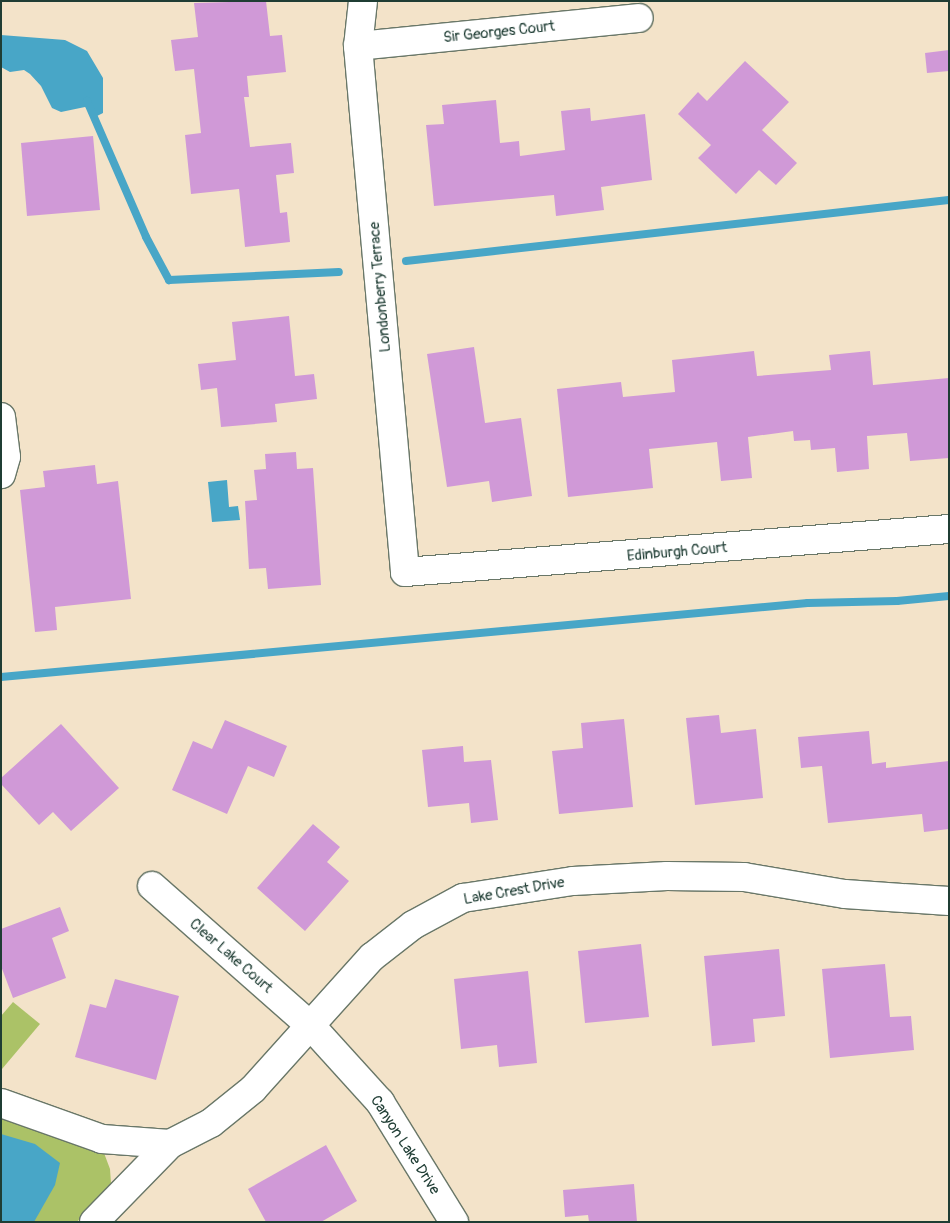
<!DOCTYPE html>
<style>
body{margin:0}
#map{position:relative;width:950px;height:1223px;overflow:hidden;background:#f3e3c9;font-family:Pangolin,sans-serif}
div>[style]{position:absolute}
.green>*{inset:0;background:#abc267}
.water>*{inset:0;background:#48a6c7}
.stream>*{height:8px;margin:-4px;padding:0 4px;transform-origin:4px;border-radius:4px;background:#48a6c7}
.building>*{inset:0;background:#d099d7}
.roads{filter:drop-shadow(1px 0 #697768) drop-shadow(-1px 0 #697768) drop-shadow(0 1px #697768) drop-shadow(0 -1px #697768)}
.minor>*{height:28px;margin:-14px;padding:0 14px;transform-origin:14px;border-radius:14px;background:#fff}
span{translate:-50% -50%;white-space:nowrap;text-align:center;line-height:1.15;-webkit-text-stroke:4px #fff;paint-order:stroke}
.street-label{font-size:15px;color:#1f3d34}
.frame{position:absolute;inset:0;border:2px solid #1f3d34;pointer-events:none}
</style>
<div id="map">
<div class="green">
<i style="clip-path:polygon(13px 1002px,40px 1024px,2px 1069px,1px 1016px)"></i>
<i style="clip-path:polygon(1px 1111px,64px 1141px,104px 1153px,110px 1169px,111px 1183px,77px 1222px,1px 1222px)"></i>
</div>
<div class="water">
<i style="clip-path:polygon(1px 35px,65px 40px,87px 51px,103px 78px,103px 113px,97px 116px,93px 110px,85px 107px,61px 112px,52px 108px,41px 86px,30px 74px,24px 70px,10px 72px,1px 67px)"></i>
<i style="clip-path:polygon(227px 480px,229px 507px,238px 506px,240px 520px,212px 522px,208px 482px)"></i>
<i style="clip-path:polygon(1px 1134px,35px 1144px,60px 1163px,55px 1185px,34px 1222px,1px 1222px)"></i>
</div>
<div class="stream">
<i style="left:87px;top:101px;width:148px;rotate:66.5deg"></i>
<i style="left:146px;top:237px;width:49px;rotate:61.9deg"></i>
<i style="left:169px;top:280px;width:170px;rotate:-2.7deg"></i>
<i style="left:406px;top:261px;width:546px;rotate:-6.41deg"></i>
<i style="left:1px;top:677px;width:810px;rotate:-5.24deg"></i>
<i style="left:808px;top:603px;width:89px;rotate:-1.3deg"></i>
<i style="left:897px;top:601px;width:52px;rotate:-5.5deg"></i>
</div>
<div class="building">
<i style="clip-path:polygon(266px 1px,270px 36px,282px 35px,286px 72px,247px 76px,249px 97px,244px 97px,250px 147px,291px 143px,294px 173px,276px 175px,280px 213px,287px 212px,290px 242px,245px 247px,239px 189px,191px 194px,185px 135px,201px 133px,194px 69px,175px 71px,171px 40px,198px 37px,194px 3px)"></i>
<i style="clip-path:polygon(949px 50px,949px 71px,927px 73px,925px 53px)"></i>
<i style="clip-path:polygon(745px 61px,789px 102px,762px 130px,797px 163px,776px 185px,759px 170px,736px 194px,698px 158px,711px 145px,678px 114px,698px 92px,707px 101px)"></i>
<i style="clip-path:polygon(496px 100px,500px 143px,519px 141px,520px 156px,565px 150px,561px 111px,590px 108px,591px 121px,645px 114px,652px 180px,601px 187px,604px 210px,556px 216px,554px 195px,434px 206px,426px 125px,444px 124px,442px 105px)"></i>
<i style="clip-path:polygon(93px 136px,100px 210px,27px 216px,21px 143px)"></i>
<i style="clip-path:polygon(289px 316px,295px 376px,314px 374px,317px 399px,275px 404px,277px 422px,221px 427px,217px 388px,201px 390px,198px 364px,236px 360px,232px 322px)"></i>
<i style="clip-path:polygon(474px 347px,485px 423px,521px 418px,532px 496px,492px 502px,489px 481px,447px 487px,427px 354px)"></i>
<i style="clip-path:polygon(754px 351px,757px 376px,831px 370px,829px 355px,870px 351px,873px 385px,949px 378px,949px 458px,910px 461px,907px 433px,867px 436px,869px 469px,837px 472px,835px 448px,811px 450px,810px 440px,794px 441px,793px 431px,748px 437px,752px 478px,721px 481px,717px 442px,649px 449px,653px 488px,568px 497px,557px 389px,621px 382px,623px 397px,675px 392px,672px 360px)"></i>
<i style="clip-path:polygon(296px 452px,297px 469px,313px 468px,321px 585px,268px 589px,266px 568px,249px 569px,245px 501px,257px 500px,254px 470px,266px 469px,265px 454px)"></i>
<i style="clip-path:polygon(95px 465px,97px 484px,118px 481px,131px 599px,55px 607px,57px 630px,35px 632px,20px 490px,45px 487px,43px 471px)"></i>
<i style="clip-path:polygon(719px 715px,721px 733px,756px 729px,763px 798px,695px 805px,686px 718px)"></i>
<i style="clip-path:polygon(624px 719px,633px 807px,559px 814px,552px 751px,583px 748px,581px 723px)"></i>
<i style="clip-path:polygon(225px 720px,287px 746px,274px 777px,248px 766px,227px 814px,172px 790px,193px 741px,212px 749px)"></i>
<i style="clip-path:polygon(61px 724px,119px 788px,71px 831px,53px 812px,39px 825px,1px 784px,1px 778px)"></i>
<i style="clip-path:polygon(869px 731px,872px 764px,886px 762px,886px 768px,949px 761px,949px 829px,924px 832px,922px 814px,828px 823px,822px 766px,801px 768px,798px 737px)"></i>
<i style="clip-path:polygon(463px 746px,464px 762px,491px 760px,498px 820px,471px 823px,469px 803px,428px 807px,422px 750px)"></i>
<i style="clip-path:polygon(313px 824px,340px 847px,327px 862px,349px 881px,305px 931px,257px 888px)"></i>
<i style="clip-path:polygon(60px 907px,69px 931px,52px 938px,66px 978px,13px 998px,1px 966px,1px 929px)"></i>
<i style="clip-path:polygon(641px 944px,649px 1017px,585px 1023px,578px 951px)"></i>
<i style="clip-path:polygon(779px 949px,785px 1016px,753px 1019px,755px 1042px,712px 1046px,704px 956px)"></i>
<i style="clip-path:polygon(885px 964px,890px 1017px,911px 1016px,914px 1050px,830px 1058px,822px 969px)"></i>
<i style="clip-path:polygon(528px 971px,537px 1063px,499px 1067px,497px 1045px,461px 1049px,454px 979px)"></i>
<i style="clip-path:polygon(115px 979px,179px 996px,156px 1080px,75px 1057px,90px 1004px,106px 1008px)"></i>
<i style="clip-path:polygon(326px 1145px,357px 1201px,321px 1222px,266px 1222px,248px 1189px)"></i>
<i style="clip-path:polygon(634px 1184px,637px 1222px,589px 1222px,588px 1215px,565px 1217px,563px 1190px)"></i>
</div>
<div class="roads">
<div class="minor">
<i style="left:363px;top:1px;width:45px;rotate:96.3deg"></i>
<i style="left:358px;top:46px;width:528px;rotate:84.89deg"></i>
<i style="left:405px;top:572px;width:546px;rotate:-4.52deg"></i>
<i style="left:358px;top:46px;width:282px;rotate:-5.7deg"></i>
<i style="left:1px;top:417px;width:40px;rotate:82.9deg"></i>
<i style="left:6px;top:457px;width:18px;rotate:106deg"></i>
<i style="left:152px;top:886px;width:212px;rotate:41.4deg"></i>
<i style="left:311px;top:1026px;width:103px;rotate:47.8deg"></i>
<i style="left:380px;top:1102px;width:141px;rotate:58.3deg"></i>
<i style="left:1px;top:1103px;width:107px;rotate:19.6deg"></i>
<i style="left:102px;top:1139px;width:68px;rotate:4.2deg"></i>
<i style="left:94px;top:1222px;width:109px;rotate:-45.7deg"></i>
<i style="left:170px;top:1144px;width:46px;rotate:-27.1deg"></i>
<i style="left:211px;top:1123px;width:54px;rotate:-39deg"></i>
<i style="left:253px;top:1089px;width:178px;rotate:-48deg"></i>
<i style="left:372px;top:957px;width:52px;rotate:-38deg"></i>
<i style="left:413px;top:925px;width:57px;rotate:-28.4deg"></i>
<i style="left:463px;top:898px;width:111px;rotate:-8.8deg"></i>
<i style="left:573px;top:881px;width:94px;rotate:-3deg"></i>
<i style="left:667px;top:876px;width:77px;rotate:0.7deg"></i>
<i style="left:744px;top:877px;width:102px;rotate:9.6deg"></i>
<i style="left:845px;top:894px;width:104px;rotate:3.9deg"></i>
</div>
</div>
<div class="street-label">
<span style="left:499px;top:32px;rotate:-6deg">Sir Georges Court</span>
<span style="left:380px;top:287px;rotate:-95deg">Londonberry Terrace</span>
<span style="left:677px;top:552px;rotate:-5deg">Edinburgh Court</span>
<span style="left:514px;top:891px;rotate:-10deg">Lake Crest Drive</span>
<span style="left:231px;top:956px;rotate:41deg">Clear Lake Court</span>
<span style="left:405px;top:1145px;rotate:57deg">Canyon Lake Drive</span>
</div>
<div class="frame"></div>
</div>
